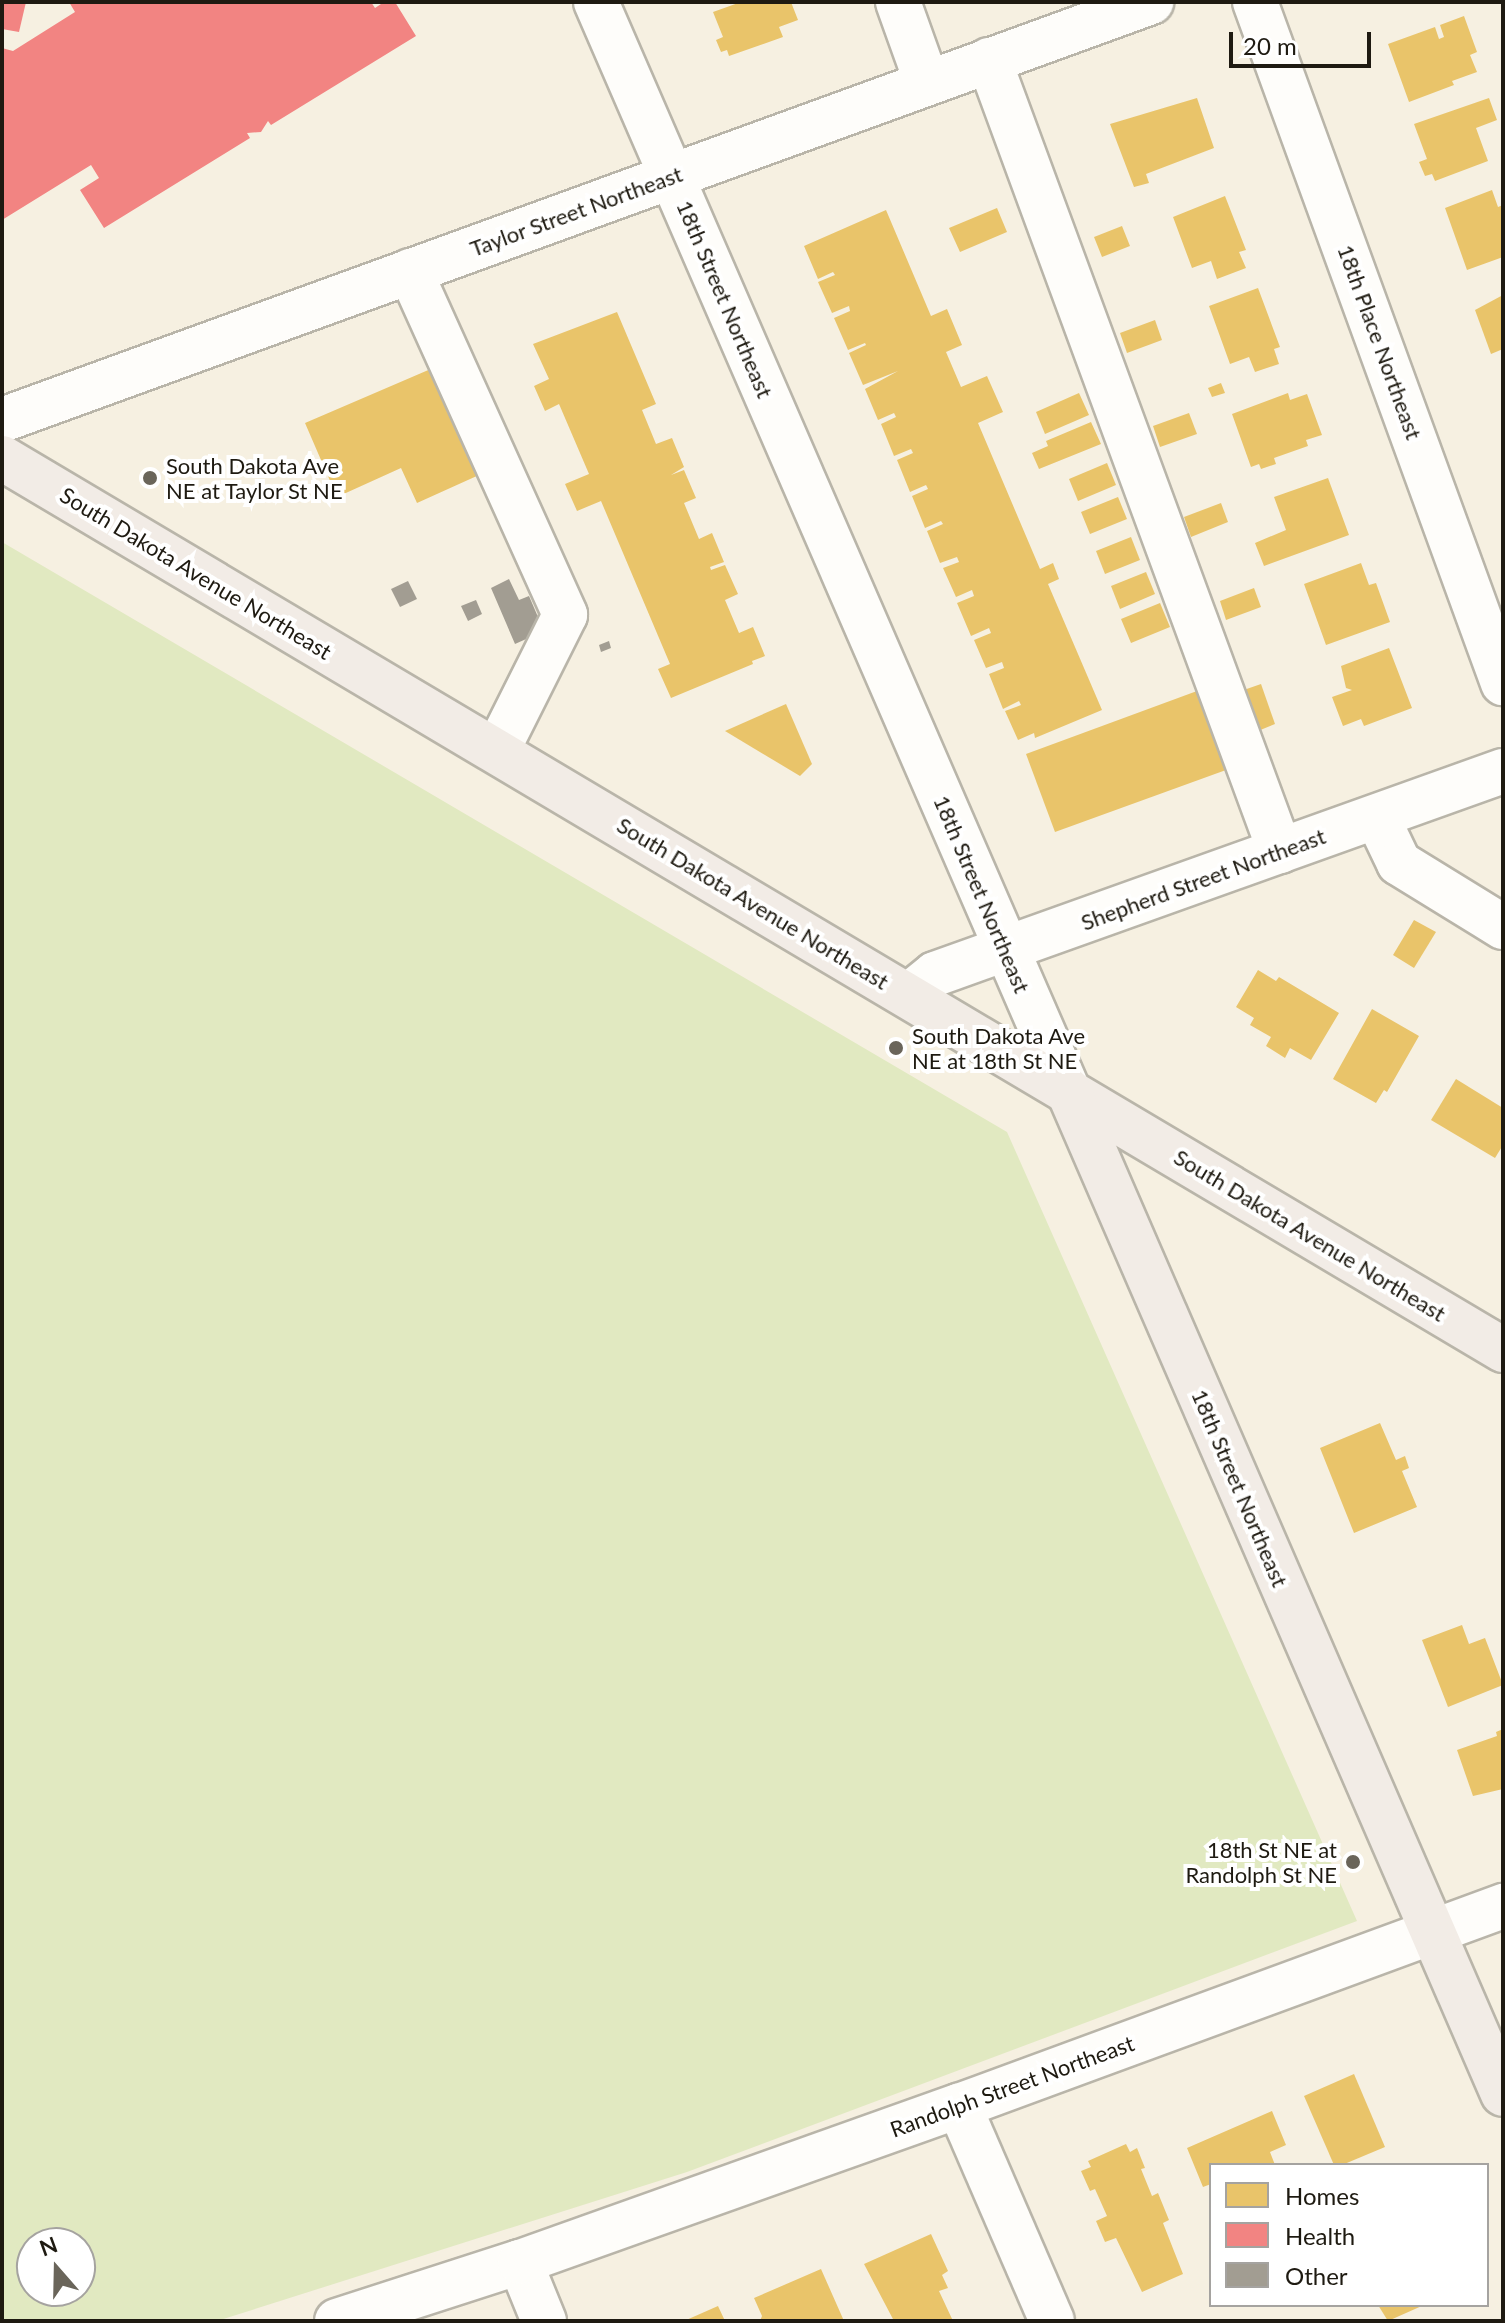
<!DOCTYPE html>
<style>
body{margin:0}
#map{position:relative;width:1505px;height:2323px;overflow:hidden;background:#f6f0e1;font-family:Lato,sans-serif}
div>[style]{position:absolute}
.green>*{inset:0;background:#e1e9c1}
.homes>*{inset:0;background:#e9c46a}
.health>*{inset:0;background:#f28482}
.building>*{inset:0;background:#a29d92}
.roads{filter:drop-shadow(2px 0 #b9b5a9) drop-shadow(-2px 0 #b9b5a9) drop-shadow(0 2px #b9b5a9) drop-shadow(0 -2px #b9b5a9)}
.minor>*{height:44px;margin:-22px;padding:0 22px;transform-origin:22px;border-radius:22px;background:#fefdfa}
.major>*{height:44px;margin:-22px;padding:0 22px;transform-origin:22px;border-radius:22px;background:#f2ece6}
.dots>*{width:22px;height:22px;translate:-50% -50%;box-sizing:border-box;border:4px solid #fff;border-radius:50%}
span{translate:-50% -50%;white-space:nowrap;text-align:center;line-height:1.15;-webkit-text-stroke:8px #fff;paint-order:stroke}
.street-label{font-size:22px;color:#1e1a11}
.poi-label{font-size:22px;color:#1e1a11}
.left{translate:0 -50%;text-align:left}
.right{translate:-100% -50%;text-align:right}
.frame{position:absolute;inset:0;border:4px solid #1e1a11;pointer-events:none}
.legend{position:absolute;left:1209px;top:2163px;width:280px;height:144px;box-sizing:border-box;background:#fff;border:2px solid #a5a3a0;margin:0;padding:10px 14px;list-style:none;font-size:24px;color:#1e1a11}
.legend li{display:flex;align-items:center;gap:16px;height:40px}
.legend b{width:40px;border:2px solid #a5a3a0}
.north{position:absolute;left:16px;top:2227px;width:80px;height:80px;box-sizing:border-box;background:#fff;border:2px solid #a5a3a0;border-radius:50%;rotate:340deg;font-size:22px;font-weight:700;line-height:32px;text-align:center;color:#1e1a11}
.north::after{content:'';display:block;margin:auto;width:28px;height:36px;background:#6a655a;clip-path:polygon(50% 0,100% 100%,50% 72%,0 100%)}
.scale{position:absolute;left:1229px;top:32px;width:142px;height:36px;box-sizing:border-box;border:4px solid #1e1a11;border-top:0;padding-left:10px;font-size:24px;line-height:28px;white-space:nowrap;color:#1e1a11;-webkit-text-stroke:6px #fff;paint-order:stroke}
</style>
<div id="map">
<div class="green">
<i style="clip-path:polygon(evenodd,2px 542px,1007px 1132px,1357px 1921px,687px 2172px,217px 2321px,2px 2321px,2px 542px,32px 2243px,80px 2243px,80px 2291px,32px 2291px,32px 2243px)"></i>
</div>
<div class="homes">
<i style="clip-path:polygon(741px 2px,791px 2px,798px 20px,779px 27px,783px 37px,729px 56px,727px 50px,721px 52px,716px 40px,723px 37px,713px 12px)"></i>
<i style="clip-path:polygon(1464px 16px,1477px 52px,1470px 55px,1477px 72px,1452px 81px,1454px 85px,1409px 102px,1388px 44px,1435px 27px,1439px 39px,1444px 37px,1440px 25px)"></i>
<i style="clip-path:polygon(1197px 98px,1214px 148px,1146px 174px,1149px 183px,1134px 187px,1110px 124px)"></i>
<i style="clip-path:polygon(1489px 98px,1497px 120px,1476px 128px,1488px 161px,1435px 181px,1432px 174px,1425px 176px,1419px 162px,1427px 159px,1414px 124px)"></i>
<i style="clip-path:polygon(1492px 190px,1498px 207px,1503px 205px,1503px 257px,1467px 270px,1445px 208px)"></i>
<i style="clip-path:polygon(1225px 196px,1246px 250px,1239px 252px,1246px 268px,1217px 279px,1211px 261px,1192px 268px,1173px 217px)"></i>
<i style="clip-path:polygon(997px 208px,1007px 232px,960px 252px,949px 228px)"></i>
<i style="clip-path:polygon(886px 210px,931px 316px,947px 309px,962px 345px,946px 352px,961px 387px,987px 376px,1003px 412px,978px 423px,1040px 569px,1053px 563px,1059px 579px,1048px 584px,1102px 710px,1035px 738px,1034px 733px,1018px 740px,1005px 711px,1021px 705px,1019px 701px,1003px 709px,989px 674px,1004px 668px,1002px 662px,986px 668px,974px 640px,991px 633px,989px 628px,971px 636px,957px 603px,974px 596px,972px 590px,956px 597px,943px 568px,959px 562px,957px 557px,940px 563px,927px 531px,943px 524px,941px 521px,925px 528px,912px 496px,928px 489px,926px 485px,910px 492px,897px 460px,913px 453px,911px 449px,894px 456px,881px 424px,896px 417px,894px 413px,878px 420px,865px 389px,898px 371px,863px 385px,849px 353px,866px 345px,865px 343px,848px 350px,834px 318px,850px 311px,849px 306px,832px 313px,818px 282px,835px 275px,833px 272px,818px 279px,804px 246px)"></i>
<i style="clip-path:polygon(1122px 226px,1130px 246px,1102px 257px,1094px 237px)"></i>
<i style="clip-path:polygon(1258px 288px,1280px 347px,1274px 349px,1279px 364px,1255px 372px,1249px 357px,1230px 364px,1209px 306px)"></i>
<i style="clip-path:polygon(1503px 295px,1503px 349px,1491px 354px,1475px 310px)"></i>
<i style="clip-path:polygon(617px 312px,656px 404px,642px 410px,656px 444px,672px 438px,684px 467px,671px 475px,684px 470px,696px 498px,684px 503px,699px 539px,712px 533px,724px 562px,710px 567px,711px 570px,725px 565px,738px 594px,725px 600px,739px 633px,753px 627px,765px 656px,752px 661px,753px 664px,671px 698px,658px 669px,670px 664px,601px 501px,577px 511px,565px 484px,589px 474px,559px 404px,545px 411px,534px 386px,549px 379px,533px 344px)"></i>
<i style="clip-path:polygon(1155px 320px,1162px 340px,1127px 353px,1120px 333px)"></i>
<i style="clip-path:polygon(433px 368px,479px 475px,417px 503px,401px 468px,337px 497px,305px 423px)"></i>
<i style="clip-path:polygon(1221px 383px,1225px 393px,1212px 397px,1208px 388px)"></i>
<i style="clip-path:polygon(1079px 393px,1089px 415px,1045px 434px,1036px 412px)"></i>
<i style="clip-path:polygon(1288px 393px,1290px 400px,1307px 394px,1322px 435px,1306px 440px,1308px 446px,1274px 458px,1276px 464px,1261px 469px,1259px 464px,1251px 467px,1232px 414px)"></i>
<i style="clip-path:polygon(1189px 413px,1197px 434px,1160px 447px,1153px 426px)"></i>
<i style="clip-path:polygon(1091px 422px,1101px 444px,1039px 469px,1032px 453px,1048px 446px,1046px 441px)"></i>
<i style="clip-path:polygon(1107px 463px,1116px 485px,1078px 501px,1069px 479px)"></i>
<i style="clip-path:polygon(1328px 478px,1349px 535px,1264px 566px,1255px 543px,1286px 530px,1274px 497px)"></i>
<i style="clip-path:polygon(1118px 497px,1127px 519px,1090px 534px,1081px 512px)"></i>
<i style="clip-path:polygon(1221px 503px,1228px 522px,1191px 537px,1184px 517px)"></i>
<i style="clip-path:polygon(1131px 537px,1140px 560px,1105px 574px,1096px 551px)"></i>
<i style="clip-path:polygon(1361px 563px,1369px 585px,1376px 583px,1390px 622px,1326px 645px,1304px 584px)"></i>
<i style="clip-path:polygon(1146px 572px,1155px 594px,1120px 609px,1111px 586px)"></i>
<i style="clip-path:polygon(1254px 588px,1261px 607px,1226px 620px,1220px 601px)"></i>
<i style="clip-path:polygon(1160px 603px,1170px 627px,1131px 643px,1121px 619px)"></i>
<i style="clip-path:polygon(1389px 648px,1412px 708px,1364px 726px,1361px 719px,1343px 726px,1332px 697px,1352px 690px,1346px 688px,1341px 666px)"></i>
<i style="clip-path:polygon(1261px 684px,1275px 724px,1253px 733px,1238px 692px)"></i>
<i style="clip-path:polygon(1197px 691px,1226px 770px,1055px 832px,1026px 754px)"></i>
<i style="clip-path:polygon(786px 704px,812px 764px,800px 776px,725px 731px)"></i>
<i style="clip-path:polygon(1414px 920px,1436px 932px,1414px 968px,1393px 955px)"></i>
<i style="clip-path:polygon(1258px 970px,1276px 981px,1279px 977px,1339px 1013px,1311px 1060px,1290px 1048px,1285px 1058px,1266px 1046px,1271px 1037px,1250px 1025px,1254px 1018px,1236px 1007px)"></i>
<i style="clip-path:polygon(1372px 1009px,1419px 1036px,1387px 1092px,1384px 1090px,1376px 1103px,1333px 1079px)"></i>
<i style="clip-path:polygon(1456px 1079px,1503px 1108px,1503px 1145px,1495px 1158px,1431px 1120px)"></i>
<i style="clip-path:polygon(1380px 1423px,1396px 1460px,1405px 1456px,1409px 1468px,1402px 1471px,1417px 1507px,1354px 1533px,1320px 1448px)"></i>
<i style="clip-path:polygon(1462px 1625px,1469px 1644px,1485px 1638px,1503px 1685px,1448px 1707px,1422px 1640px)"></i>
<i style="clip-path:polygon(1503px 1729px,1503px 1789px,1473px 1796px,1457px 1750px,1497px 1736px,1496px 1732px)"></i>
<i style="clip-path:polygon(1354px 2074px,1385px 2147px,1342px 2165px,1334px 2165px,1304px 2096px)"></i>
<i style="clip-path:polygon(1272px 2111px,1286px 2145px,1270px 2152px,1275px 2165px,1211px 2165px,1211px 2184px,1203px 2187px,1187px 2148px)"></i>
<i style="clip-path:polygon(1126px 2144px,1130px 2152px,1137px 2148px,1145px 2168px,1141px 2169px,1152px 2196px,1158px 2193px,1169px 2220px,1163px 2223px,1183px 2274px,1142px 2292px,1116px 2238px,1105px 2242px,1096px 2221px,1107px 2216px,1095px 2189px,1090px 2191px,1081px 2171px,1091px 2167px,1088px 2161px)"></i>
<i style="clip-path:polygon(931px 2234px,948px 2271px,942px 2275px,948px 2288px,939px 2291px,953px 2321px,894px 2321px,864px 2264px)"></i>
<i style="clip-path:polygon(821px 2269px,844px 2321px,760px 2321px,762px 2316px,754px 2298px)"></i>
<i style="clip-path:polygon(1378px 2305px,1424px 2305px,1388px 2321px)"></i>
<i style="clip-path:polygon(718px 2306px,725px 2321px,684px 2321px)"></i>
</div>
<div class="health">
<i style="clip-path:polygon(2px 2px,26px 2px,19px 32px,2px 29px)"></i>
<i style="clip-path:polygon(69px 2px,371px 2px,375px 8px,384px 2px,395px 2px,416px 36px,271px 125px,268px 121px,261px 132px,247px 133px,250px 138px,104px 228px,80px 190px,99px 178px,91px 165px,2px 220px,2px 48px,13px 51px,75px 12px)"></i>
</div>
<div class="building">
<i style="clip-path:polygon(509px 579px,519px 600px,529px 596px,544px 631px,515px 644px,491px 588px)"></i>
<i style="clip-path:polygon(408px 581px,417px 599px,400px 607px,391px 589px)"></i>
<i style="clip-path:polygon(476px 600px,482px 614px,468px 621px,461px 606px)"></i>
<i style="clip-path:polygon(609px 641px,611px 648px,601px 652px,599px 645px)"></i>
</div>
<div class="roads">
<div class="minor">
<i style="left:596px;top:2px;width:1186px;rotate:66.55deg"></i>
<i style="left:898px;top:2px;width:86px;rotate:70.3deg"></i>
<i style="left:1255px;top:2px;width:725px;rotate:69.99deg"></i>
<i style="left:989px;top:60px;width:843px;rotate:69.8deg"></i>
<i style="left:410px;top:271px;width:377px;rotate:65.7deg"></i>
<i style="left:565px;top:615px;width:152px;rotate:116.6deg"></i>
<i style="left:2px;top:420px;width:1223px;rotate:-19.99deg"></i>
<i style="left:1377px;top:817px;width:51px;rotate:64.4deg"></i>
<i style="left:1399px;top:863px;width:122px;rotate:31.6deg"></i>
<i style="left:909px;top:995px;width:33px;rotate:-39deg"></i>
<i style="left:935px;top:974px;width:603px;rotate:-19.67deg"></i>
<i style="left:959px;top:2106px;width:234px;rotate:66.6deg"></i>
<i style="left:520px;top:2262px;width:64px;rotate:67.9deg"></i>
<i style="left:337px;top:2321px;width:192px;rotate:-17.9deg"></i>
<i style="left:520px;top:2262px;width:466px;rotate:-19.6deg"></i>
<i style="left:959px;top:2106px;width:580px;rotate:-20.19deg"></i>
</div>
<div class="major">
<i style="left:2px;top:458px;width:1746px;rotate:30.72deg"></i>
<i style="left:1068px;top:1090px;width:1094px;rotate:66.57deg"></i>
</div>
</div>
<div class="dots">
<i style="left:150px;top:478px;background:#6a655a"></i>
<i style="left:896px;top:1048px;background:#6a655a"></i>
<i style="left:1353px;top:1862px;background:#6a655a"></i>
</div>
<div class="street-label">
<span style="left:576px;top:211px;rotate:-20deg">Taylor Street Northeast</span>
<span style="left:725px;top:299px;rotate:67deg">18th Street Northeast</span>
<span style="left:1380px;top:342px;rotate:70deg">18th Place Northeast</span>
<span style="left:196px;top:573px;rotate:31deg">South Dakota Avenue Northeast</span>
<span style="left:1203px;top:879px;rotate:-20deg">Shepherd Street Northeast</span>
<span style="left:982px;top:894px;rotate:67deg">18th Street Northeast</span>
<span style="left:753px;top:903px;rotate:31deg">South Dakota Avenue Northeast</span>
<span style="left:1310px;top:1235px;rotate:31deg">South Dakota Avenue Northeast</span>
<span style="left:1240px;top:1488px;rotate:67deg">18th Street Northeast</span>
<span style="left:1012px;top:2086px;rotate:-20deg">Randolph Street Northeast</span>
</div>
<div class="poi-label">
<span class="left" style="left:166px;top:478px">South Dakota Ave<br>NE at Taylor St NE</span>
<span class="left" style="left:912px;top:1048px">South Dakota Ave<br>NE at 18th St NE</span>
<span class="right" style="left:1337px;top:1862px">18th St NE at<br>Randolph St NE</span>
</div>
<div class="frame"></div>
<ul class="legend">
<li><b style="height:22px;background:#e9c46a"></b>Homes</li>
<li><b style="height:22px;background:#f28482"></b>Health</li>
<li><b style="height:22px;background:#a29d92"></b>Other</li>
</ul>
<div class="north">N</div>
<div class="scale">20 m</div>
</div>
